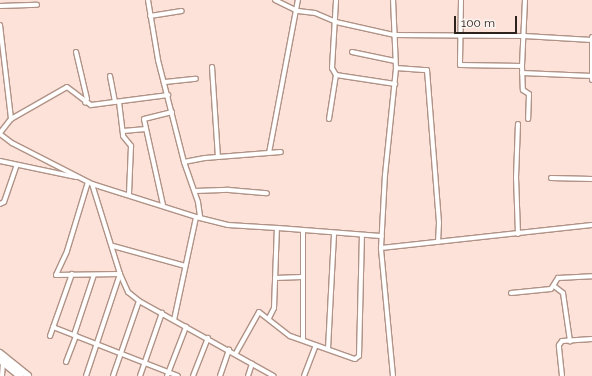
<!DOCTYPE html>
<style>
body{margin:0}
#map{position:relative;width:592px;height:376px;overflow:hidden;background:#fce2d8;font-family:Raleway,sans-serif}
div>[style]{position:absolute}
.roads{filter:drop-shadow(1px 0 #b09286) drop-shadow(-1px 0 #b09286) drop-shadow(0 1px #b09286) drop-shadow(0 -1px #b09286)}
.minor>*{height:4px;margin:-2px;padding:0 2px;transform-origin:2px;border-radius:2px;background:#fff}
.secondary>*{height:6px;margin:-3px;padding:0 3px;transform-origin:3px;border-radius:3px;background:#fff}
span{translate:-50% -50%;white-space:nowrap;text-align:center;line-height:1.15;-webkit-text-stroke:4px #fbf4f1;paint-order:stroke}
.scale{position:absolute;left:454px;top:16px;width:63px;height:18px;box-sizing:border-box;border:2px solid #2e221d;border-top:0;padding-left:5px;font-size:12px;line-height:14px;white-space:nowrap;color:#2e221d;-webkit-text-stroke:3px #fbf4f1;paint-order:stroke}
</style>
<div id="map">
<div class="roads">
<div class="minor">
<i style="left:148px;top:0;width:61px;rotate:80.5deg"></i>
<i style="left:158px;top:60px;width:105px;rotate:75.7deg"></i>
<i style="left:184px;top:162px;width:42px;rotate:70.7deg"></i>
<i style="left:198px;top:202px;width:15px;rotate:82deg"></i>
<i style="left:275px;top:0;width:25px;rotate:26deg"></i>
<i style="left:298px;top:11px;width:17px;rotate:7deg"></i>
<i style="left:315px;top:13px;width:23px;rotate:23deg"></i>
<i style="left:336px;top:22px;width:59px;rotate:12.6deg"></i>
<i style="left:394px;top:35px;width:130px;rotate:0.4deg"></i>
<i style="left:524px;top:36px;width:68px;rotate:3.4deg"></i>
<i style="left:461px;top:0;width:65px;rotate:90.9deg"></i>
<i style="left:460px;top:65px;width:62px;rotate:0.9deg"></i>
<i style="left:522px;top:66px;width:24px;rotate:88deg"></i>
<i style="left:523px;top:90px;width:7px;rotate:34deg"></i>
<i style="left:529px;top:94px;width:25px;rotate:92deg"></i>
<i style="left:0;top:6px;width:37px;rotate:-2deg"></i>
<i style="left:150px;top:16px;width:32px;rotate:-9deg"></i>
<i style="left:0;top:25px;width:95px;rotate:83.3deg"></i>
<i style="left:592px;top:37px;width:43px;rotate:90deg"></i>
<i style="left:76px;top:52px;width:48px;rotate:76.8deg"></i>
<i style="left:87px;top:99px;width:4px;rotate:117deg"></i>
<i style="left:352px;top:52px;width:44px;rotate:11.8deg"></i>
<i style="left:522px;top:66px;width:66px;rotate:-87.4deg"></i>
<i style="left:212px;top:67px;width:90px;rotate:86.2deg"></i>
<i style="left:396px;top:68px;width:31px;rotate:4deg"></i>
<i style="left:427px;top:70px;width:153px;rotate:85.5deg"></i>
<i style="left:439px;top:223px;width:19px;rotate:93deg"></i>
<i style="left:522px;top:73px;width:70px;rotate:2.5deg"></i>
<i style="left:336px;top:75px;width:60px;rotate:8.7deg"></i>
<i style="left:110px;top:76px;width:26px;rotate:79deg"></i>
<i style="left:165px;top:82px;width:31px;rotate:-6deg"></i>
<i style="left:119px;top:102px;width:34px;rotate:83deg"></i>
<i style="left:123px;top:136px;width:13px;rotate:51deg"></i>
<i style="left:131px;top:146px;width:48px;rotate:92.4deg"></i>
<i style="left:329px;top:119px;width:45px;rotate:-81deg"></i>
<i style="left:336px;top:75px;width:8px;rotate:-120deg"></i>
<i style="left:332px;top:68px;width:68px;rotate:-86.6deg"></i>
<i style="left:123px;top:131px;width:23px;rotate:-5deg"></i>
<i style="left:0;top:133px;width:18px;rotate:-52deg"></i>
<i style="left:11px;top:119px;width:64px;rotate:-29.7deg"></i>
<i style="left:67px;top:87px;width:30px;rotate:37deg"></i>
<i style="left:91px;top:105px;width:78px;rotate:-7.4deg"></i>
<i style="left:0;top:134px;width:15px;rotate:37deg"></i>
<i style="left:12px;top:143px;width:90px;rotate:27.1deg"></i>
<i style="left:92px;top:184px;width:109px;rotate:17.6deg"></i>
<i style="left:196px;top:217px;width:33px;rotate:14deg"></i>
<i style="left:228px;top:225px;width:49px;rotate:3.5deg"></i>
<i style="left:269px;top:153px;width:156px;rotate:-79.3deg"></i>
<i style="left:0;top:161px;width:78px;rotate:11.9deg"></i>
<i style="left:184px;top:162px;width:21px;rotate:-11deg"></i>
<i style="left:205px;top:158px;width:76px;rotate:-4.5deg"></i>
<i style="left:551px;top:178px;width:41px;rotate:1.4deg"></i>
<i style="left:92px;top:184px;width:94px;rotate:72.7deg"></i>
<i style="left:120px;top:274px;width:20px;rotate:66deg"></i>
<i style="left:128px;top:292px;width:14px;rotate:39deg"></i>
<i style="left:139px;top:301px;width:154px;rotate:29.1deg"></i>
<i style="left:195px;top:191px;width:34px;rotate:-2deg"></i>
<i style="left:229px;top:190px;width:38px;rotate:5deg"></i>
<i style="left:0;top:204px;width:4px;rotate:-27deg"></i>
<i style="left:4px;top:202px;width:39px;rotate:-71deg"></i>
<i style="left:163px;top:205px;width:88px;rotate:-102.5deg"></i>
<i style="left:144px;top:119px;width:29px;rotate:-14deg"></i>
<i style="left:518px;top:234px;width:56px;rotate:-92deg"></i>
<i style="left:516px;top:178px;width:54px;rotate:-87.9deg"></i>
<i style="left:113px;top:246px;width:75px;rotate:15.5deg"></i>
<i style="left:381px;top:248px;width:212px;rotate:-6.2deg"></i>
<i style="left:275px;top:278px;width:27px;rotate:-2deg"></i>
<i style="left:554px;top:286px;width:11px;rotate:38deg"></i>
<i style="left:563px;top:293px;width:49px;rotate:81.7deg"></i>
<i style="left:511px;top:293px;width:40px;rotate:-5.7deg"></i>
<i style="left:551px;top:289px;width:13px;rotate:-58deg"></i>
<i style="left:558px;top:278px;width:34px;rotate:-3deg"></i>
<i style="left:269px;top:318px;width:11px;rotate:-63deg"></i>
<i style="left:274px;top:308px;width:80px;rotate:-87.9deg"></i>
<i style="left:277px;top:228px;width:105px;rotate:4.4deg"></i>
<i style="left:174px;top:320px;width:105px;rotate:-77.9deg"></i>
<i style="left:53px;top:327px;width:134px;rotate:21.4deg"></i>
<i style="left:74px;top:335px;width:63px;rotate:-71.6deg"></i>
<i style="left:50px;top:336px;width:66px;rotate:-70.5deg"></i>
<i style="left:303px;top:340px;width:109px;rotate:-90deg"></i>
<i style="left:328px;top:349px;width:115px;rotate:-87deg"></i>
<i style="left:236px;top:353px;width:47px;rotate:-60.7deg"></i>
<i style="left:259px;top:312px;width:39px;rotate:38deg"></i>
<i style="left:290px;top:336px;width:69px;rotate:19.5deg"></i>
<i style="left:355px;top:359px;width:5px;rotate:-37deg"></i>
<i style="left:359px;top:356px;width:120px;rotate:-88.6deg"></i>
<i style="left:66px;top:362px;width:28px;rotate:-69deg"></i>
<i style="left:2px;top:376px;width:14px;rotate:-86deg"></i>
<i style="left:86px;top:376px;width:108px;rotate:-71.6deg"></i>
<i style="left:120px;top:274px;width:64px;rotate:179.1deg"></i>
<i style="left:56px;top:275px;width:26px;rotate:-65deg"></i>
<i style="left:67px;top:251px;width:72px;rotate:-73.1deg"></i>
<i style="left:113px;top:376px;width:79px;rotate:-70.9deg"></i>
<i style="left:140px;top:376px;width:67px;rotate:-70.8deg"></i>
<i style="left:167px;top:376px;width:53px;rotate:-68.8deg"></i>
<i style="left:193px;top:376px;width:41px;rotate:-68.5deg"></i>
<i style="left:220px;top:376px;width:28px;rotate:-71deg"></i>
<i style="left:248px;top:376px;width:13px;rotate:-72deg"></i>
<i style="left:304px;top:376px;width:33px;rotate:-69deg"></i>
<i style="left:393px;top:376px;width:129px;rotate:-95.4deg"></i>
<i style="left:381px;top:248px;width:73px;rotate:-86.9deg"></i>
<i style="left:385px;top:175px;width:108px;rotate:-84.1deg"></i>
<i style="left:396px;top:68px;width:68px;rotate:-92.5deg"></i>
<i style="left:562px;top:376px;width:31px;rotate:-96deg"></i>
<i style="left:559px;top:345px;width:5px;rotate:-53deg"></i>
<i style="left:562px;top:341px;width:30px;rotate:-4deg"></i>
</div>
<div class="secondary">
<i style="left:0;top:353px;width:36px;rotate:39deg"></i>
<i style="left:0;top:360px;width:26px;rotate:39deg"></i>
</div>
</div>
<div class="scale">100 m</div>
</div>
